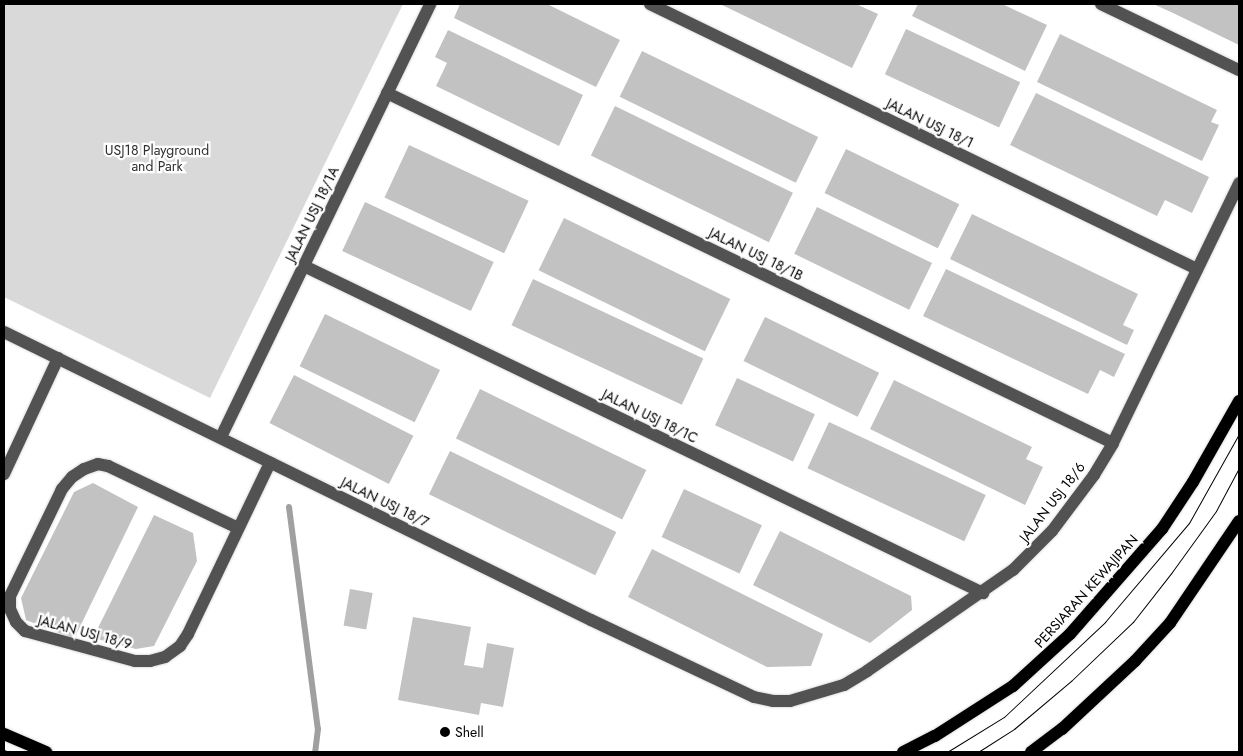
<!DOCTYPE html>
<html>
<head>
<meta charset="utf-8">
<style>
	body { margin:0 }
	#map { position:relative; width:1243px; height:756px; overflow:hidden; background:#fff; font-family:Jost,sans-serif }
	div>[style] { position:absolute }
	.green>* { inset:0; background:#d9d9d9 }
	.stream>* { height:6px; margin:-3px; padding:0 3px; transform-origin:3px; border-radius:3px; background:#a0a0a0 }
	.building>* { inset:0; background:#c2c2c2; transform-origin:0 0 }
	.roads { filter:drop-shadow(0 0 1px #dbdbdb) drop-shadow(0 0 1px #dbdbdb) }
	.minor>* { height:12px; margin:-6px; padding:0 6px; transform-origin:6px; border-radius:6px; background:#525252 }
	.major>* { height:12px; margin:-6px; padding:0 6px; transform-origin:6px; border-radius:6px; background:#000 }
	.tram>* { height:1px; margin:-0.5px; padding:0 0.5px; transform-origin:0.5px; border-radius:0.5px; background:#000 }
	.dots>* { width:14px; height:14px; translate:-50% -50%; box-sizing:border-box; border:2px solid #fff; border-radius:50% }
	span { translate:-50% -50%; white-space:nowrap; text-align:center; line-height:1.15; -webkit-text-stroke:4.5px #fff; paint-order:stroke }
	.street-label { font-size:14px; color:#000 }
	.park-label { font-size:14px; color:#303030 }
	.poi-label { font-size:14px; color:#000 }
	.left { translate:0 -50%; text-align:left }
	.frame { position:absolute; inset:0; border:5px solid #000; pointer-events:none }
</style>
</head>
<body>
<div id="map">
	<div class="green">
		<div style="clip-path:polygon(4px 4px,403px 4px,210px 398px,4px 297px)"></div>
	</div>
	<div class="stream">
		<div style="left:289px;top:507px;width:224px;rotate:82.6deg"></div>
		<div style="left:318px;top:729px;width:23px;rotate:97deg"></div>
	</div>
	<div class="building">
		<div style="clip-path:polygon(460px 4px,547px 4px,620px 40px,596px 87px,454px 18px)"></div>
		<div style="clip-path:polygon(720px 4px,856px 4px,878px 14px,852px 68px)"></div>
		<div style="clip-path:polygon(918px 4px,1002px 4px,1047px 25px,1025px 71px,912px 16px)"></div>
		<div style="clip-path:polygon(1153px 4px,1239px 4px,1239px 45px,1171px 12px)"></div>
		<div style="left:906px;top:29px;width:126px;height:50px;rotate:25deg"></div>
		<div style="clip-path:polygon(448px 30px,583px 95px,559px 146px,436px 86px,447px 63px,435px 57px)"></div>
		<div style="clip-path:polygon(1060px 34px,1217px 110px,1211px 122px,1219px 125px,1202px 161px,1037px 82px)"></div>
		<div style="left:642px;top:51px;width:196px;height:51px;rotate:26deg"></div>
		<div style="clip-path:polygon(1036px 93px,1209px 177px,1192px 213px,1165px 200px,1157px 216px,1010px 145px)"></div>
		<div style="left:615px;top:106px;width:198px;height:55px;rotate:26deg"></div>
		<div style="left:409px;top:145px;width:132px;height:58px;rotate:25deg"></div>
		<div style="left:846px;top:149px;width:126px;height:49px;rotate:26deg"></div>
		<div style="left:365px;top:202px;width:142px;height:54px;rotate:25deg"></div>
		<div style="left:817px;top:207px;width:128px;height:52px;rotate:26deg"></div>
		<div style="clip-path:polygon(972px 214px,1138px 294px,1123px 325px,1134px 330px,1127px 345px,950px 259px)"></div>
		<div style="left:564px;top:218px;width:185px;height:58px;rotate:26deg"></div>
		<div style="clip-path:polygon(946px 269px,1125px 354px,1114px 377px,1100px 370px,1088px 394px,923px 316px)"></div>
		<div style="left:533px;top:279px;width:188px;height:51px;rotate:25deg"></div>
		<div style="left:325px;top:314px;width:128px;height:58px;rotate:26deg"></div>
		<div style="left:765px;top:317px;width:127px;height:49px;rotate:26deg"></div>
		<div style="left:294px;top:375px;width:134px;height:54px;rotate:27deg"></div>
		<div style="left:737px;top:378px;width:86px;height:52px;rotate:25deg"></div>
		<div style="clip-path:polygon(894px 380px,1032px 447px,1026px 459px,1043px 467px,1025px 505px,870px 429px)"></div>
		<div style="left:480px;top:389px;width:185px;height:55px;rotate:26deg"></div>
		<div style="left:829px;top:422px;width:173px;height:51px;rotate:25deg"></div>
		<div style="left:450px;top:451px;width:185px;height:48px;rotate:26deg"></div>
		<div style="clip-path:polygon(93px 483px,138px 507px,74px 639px,26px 620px,21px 598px,74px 492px)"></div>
		<div style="left:684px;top:489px;width:86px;height:53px;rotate:25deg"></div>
		<div style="clip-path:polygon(154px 515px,193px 533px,197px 561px,154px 646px,136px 649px,93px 638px)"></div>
		<div style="clip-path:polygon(780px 531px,911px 596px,912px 610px,870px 643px,753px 585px)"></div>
		<div style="clip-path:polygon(652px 549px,823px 634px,811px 666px,767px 667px,628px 597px)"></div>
		<div style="left:350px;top:589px;width:23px;height:37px;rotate:10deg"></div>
		<div style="clip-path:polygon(413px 617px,471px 627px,464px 665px,483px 668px,487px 643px,514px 648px,503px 707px,481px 703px,479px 715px,398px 700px)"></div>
	</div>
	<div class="roads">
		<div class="minor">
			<div style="left:650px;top:4px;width:608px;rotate:25.85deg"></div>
			<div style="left:1101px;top:4px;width:153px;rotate:25.6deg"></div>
			<div style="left:387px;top:93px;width:806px;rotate:25.74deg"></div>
			<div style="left:304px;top:266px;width:754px;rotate:25.72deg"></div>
			<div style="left:4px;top:332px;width:654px;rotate:26.13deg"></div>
			<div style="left:591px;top:620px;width:180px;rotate:25.3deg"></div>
			<div style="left:754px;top:697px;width:19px;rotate:12deg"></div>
			<div style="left:773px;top:701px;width:17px"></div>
			<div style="left:790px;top:701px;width:56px;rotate:-16.5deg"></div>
			<div style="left:844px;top:685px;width:27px;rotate:-31deg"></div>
			<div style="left:867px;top:671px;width:178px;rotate:-34.7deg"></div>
			<div style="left:1013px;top:570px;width:55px;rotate:-45deg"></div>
			<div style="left:1052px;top:531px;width:70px;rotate:-53.1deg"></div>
			<div style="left:1094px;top:475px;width:37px;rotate:-59deg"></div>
			<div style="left:1113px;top:443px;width:289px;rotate:-64.1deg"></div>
			<div style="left:221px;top:437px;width:481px;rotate:-64.2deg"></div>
			<div style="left:4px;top:474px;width:128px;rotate:-65deg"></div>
			<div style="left:238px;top:528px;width:144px;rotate:-154.5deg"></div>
			<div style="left:108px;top:466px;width:10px;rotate:-169deg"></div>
			<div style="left:98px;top:464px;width:15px;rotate:160deg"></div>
			<div style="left:84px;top:469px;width:14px;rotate:146deg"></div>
			<div style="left:72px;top:477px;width:16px;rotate:130deg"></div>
			<div style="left:62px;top:489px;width:119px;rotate:115.9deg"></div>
			<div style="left:10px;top:596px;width:13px;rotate:90deg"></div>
			<div style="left:10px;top:609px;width:14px;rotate:65deg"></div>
			<div style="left:16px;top:622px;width:13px;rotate:45deg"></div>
			<div style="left:25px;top:631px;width:114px;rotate:15.3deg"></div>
			<div style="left:135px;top:661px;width:15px"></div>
			<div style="left:150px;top:661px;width:16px;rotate:-15deg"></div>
			<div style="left:165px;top:657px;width:19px;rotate:-36deg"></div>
			<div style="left:180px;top:646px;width:14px;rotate:-56deg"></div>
			<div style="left:188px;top:634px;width:190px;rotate:-64.4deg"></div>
		</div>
		<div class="major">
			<div style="left:4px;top:734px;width:46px;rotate:23.2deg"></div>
			<div style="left:903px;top:752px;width:36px;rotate:-27deg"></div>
			<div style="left:935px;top:736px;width:93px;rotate:-32.7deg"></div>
			<div style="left:1013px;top:686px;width:77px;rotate:-42.4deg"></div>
			<div style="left:1070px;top:634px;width:140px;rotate:-48.8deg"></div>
			<div style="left:1162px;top:529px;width:56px;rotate:-56.6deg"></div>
			<div style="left:1193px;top:482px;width:93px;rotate:-60.4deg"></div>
			<div style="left:1031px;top:752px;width:39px;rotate:-37deg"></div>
			<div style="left:1062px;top:729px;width:100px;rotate:-43deg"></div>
			<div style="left:1135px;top:661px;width:52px;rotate:-47.4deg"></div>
			<div style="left:1170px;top:623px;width:123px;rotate:-55.9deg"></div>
		</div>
	</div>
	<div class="tram">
		<div style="left:4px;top:735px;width:49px;rotate:20.3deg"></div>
		<div style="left:4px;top:750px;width:5px;rotate:22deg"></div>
		<div style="left:947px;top:752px;width:67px;rotate:-31.6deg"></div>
		<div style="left:1004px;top:717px;width:139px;rotate:-43.2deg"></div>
		<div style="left:1105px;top:622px;width:130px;rotate:-49.7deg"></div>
		<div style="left:1189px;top:523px;width:102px;rotate:-60.7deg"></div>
		<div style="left:978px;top:752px;width:43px;rotate:-32.6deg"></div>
		<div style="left:1014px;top:729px;width:75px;rotate:-40.1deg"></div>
		<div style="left:1071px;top:681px;width:86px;rotate:-43.6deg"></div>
		<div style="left:1133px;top:622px;width:63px;rotate:-52deg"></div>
		<div style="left:1172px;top:572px;width:75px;rotate:-54.2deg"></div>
		<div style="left:1216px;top:511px;width:49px;rotate:-61.9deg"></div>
	</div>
	<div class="dots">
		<div style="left:445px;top:732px;background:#000"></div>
	</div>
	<div class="street-label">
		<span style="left:930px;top:123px;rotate:26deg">JALAN USJ 18/1</span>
		<span style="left:312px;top:214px;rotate:-64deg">JALAN USJ 18/1A</span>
		<span style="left:756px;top:254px;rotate:26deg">JALAN USJ 18/1B</span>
		<span style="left:650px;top:416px;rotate:26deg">JALAN USJ 18/1C</span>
		<span style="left:385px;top:502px;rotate:26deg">JALAN USJ 18/7</span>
		<span style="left:1052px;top:502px;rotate:-52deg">JALAN USJ 18/6</span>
		<span style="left:1086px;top:591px;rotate:-48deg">PERSIARAN KEWAJIPAN</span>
		<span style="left:85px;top:632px;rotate:15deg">JALAN USJ 18/9</span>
	</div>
	<div class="park-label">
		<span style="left:157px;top:158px">USJ18 Playground<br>and Park</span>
	</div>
	<div class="poi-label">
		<span class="left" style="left:455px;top:732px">Shell</span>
	</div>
	<div class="frame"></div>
</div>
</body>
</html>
